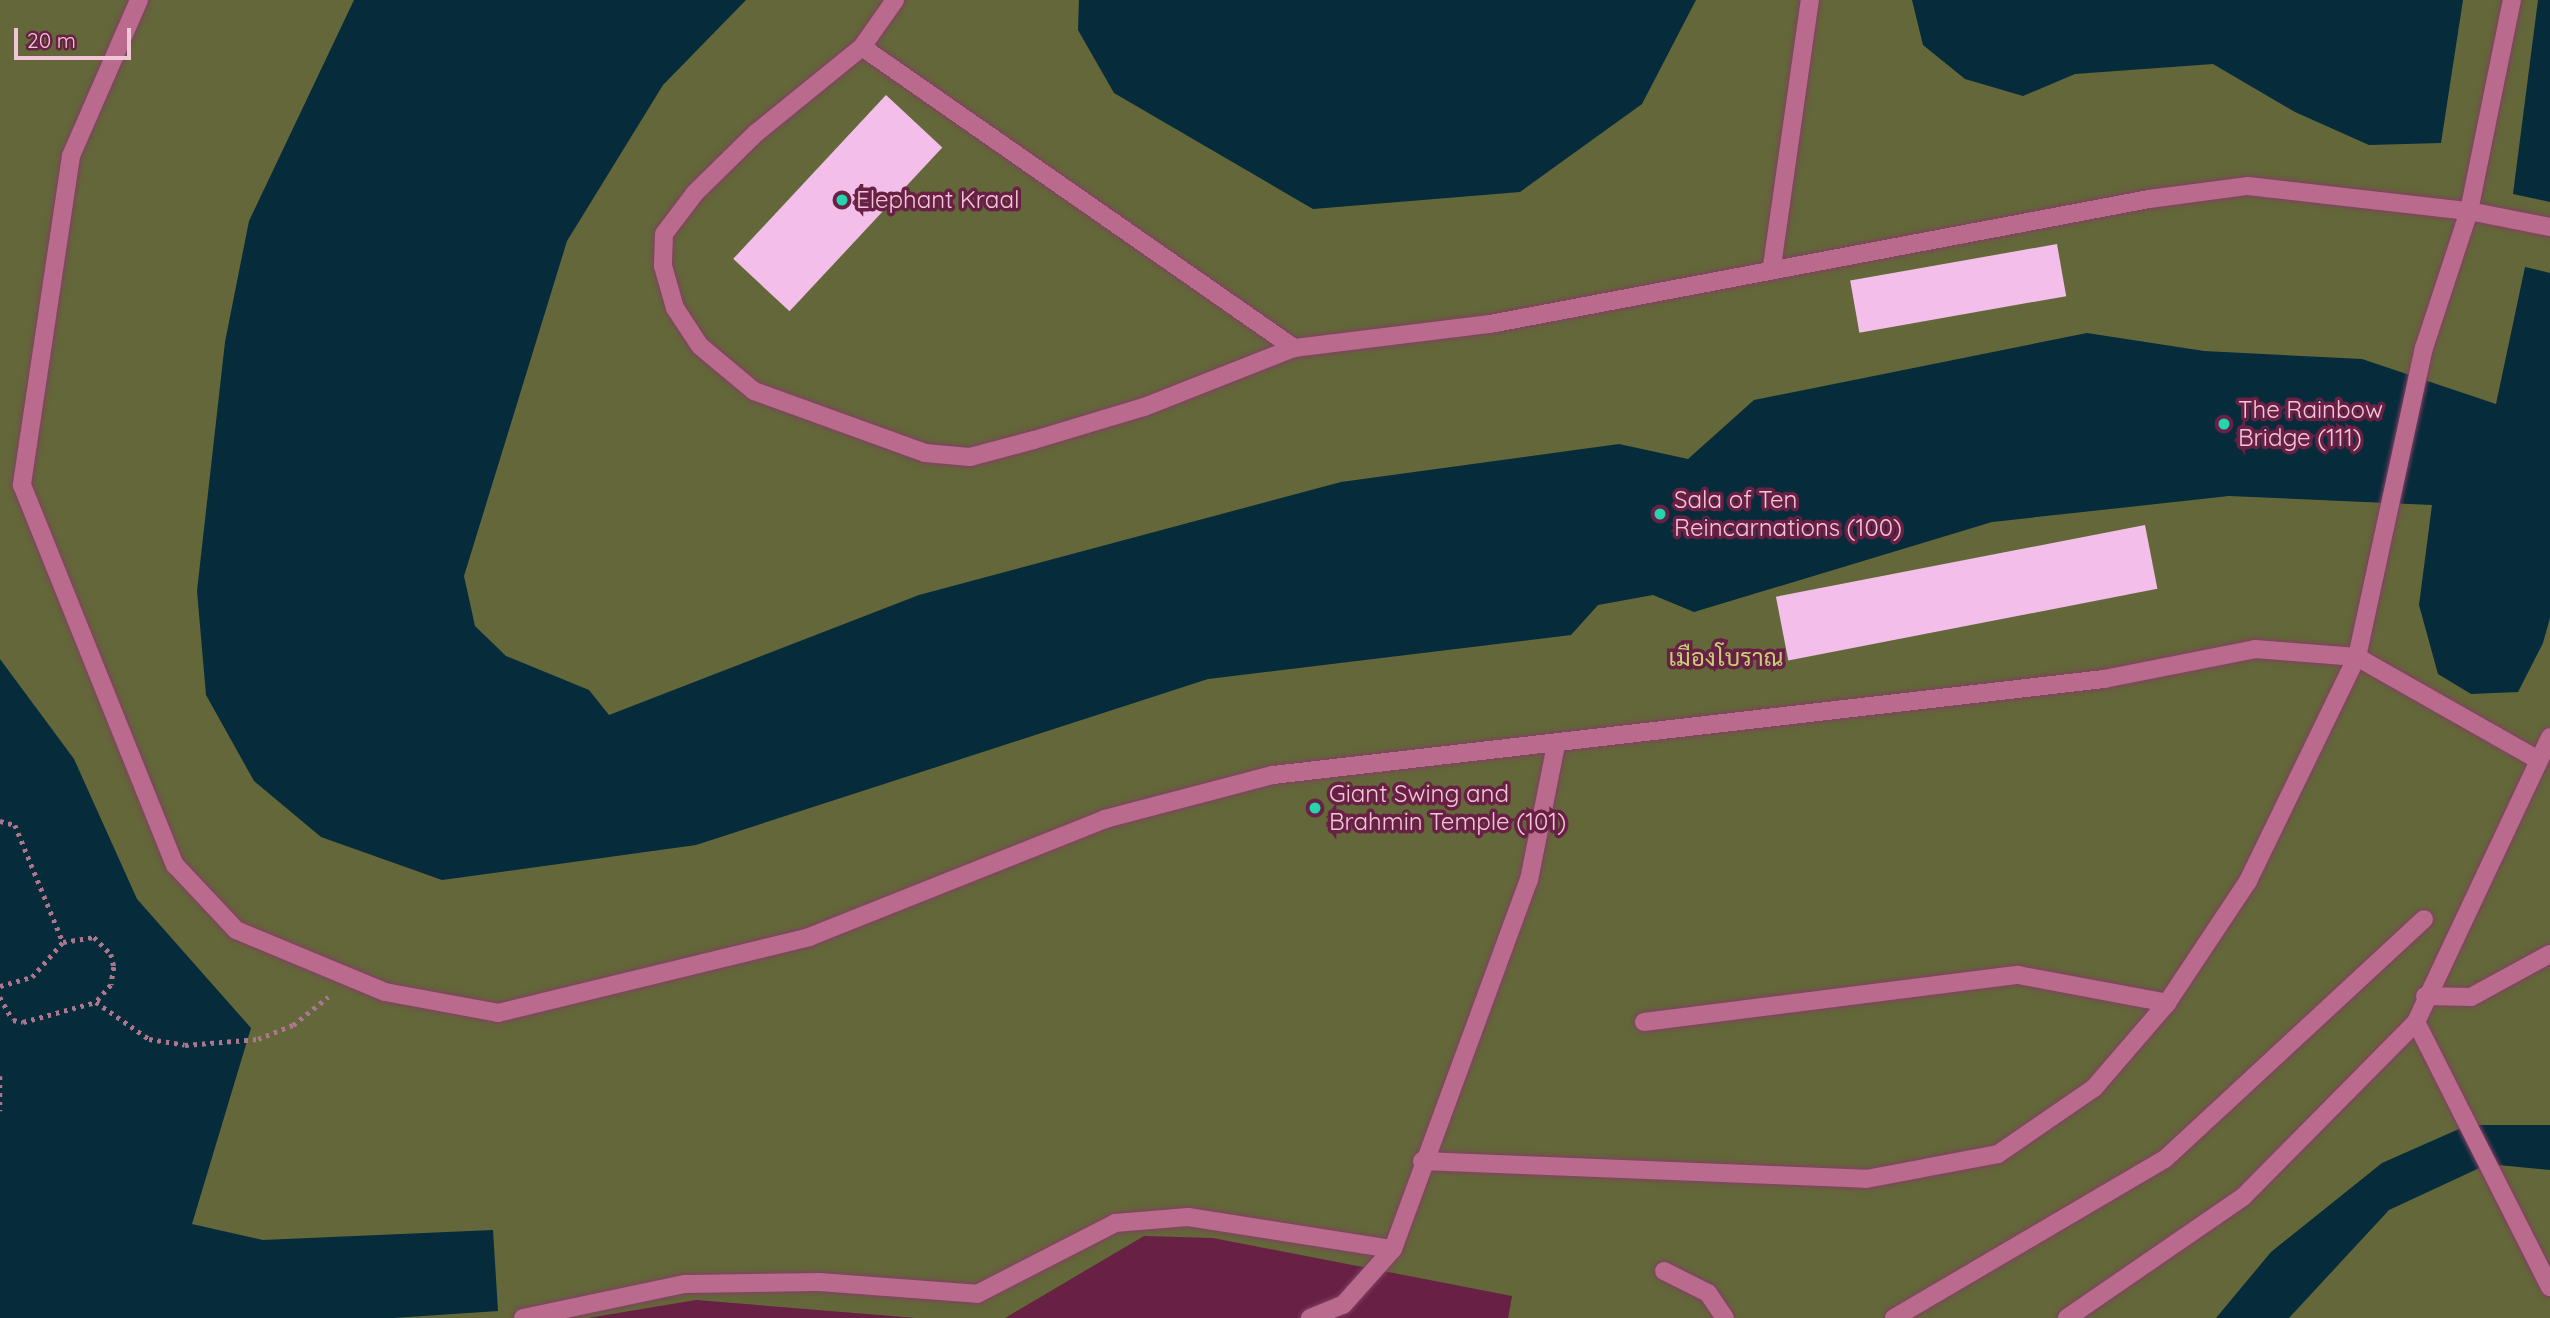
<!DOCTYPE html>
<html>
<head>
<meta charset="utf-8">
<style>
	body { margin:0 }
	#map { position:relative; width:2550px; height:1318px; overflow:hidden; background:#682044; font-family:Quicksand,Sarabun,sans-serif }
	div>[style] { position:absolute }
	.green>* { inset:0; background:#636739 }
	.water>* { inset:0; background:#062b3b }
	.building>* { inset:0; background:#f3bee9; transform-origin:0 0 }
	.path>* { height:4.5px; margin-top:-2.25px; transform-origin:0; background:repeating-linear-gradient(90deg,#ae758f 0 3.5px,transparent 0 8.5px) }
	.roads { filter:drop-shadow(0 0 2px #804062) drop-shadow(0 0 2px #804062) }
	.minor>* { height:18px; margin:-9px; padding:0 9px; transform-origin:9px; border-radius:9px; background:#ba6a8d }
	.dots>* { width:19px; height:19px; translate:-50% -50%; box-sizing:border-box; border:4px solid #682044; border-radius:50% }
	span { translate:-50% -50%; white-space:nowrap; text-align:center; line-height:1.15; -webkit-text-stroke:7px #682044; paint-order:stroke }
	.poi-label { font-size:24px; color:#f2c6d8 }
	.left { translate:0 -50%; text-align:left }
	.park-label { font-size:24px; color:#c7cf75 }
	.scale { position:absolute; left:14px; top:28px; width:117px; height:32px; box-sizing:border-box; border:4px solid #f2c6d8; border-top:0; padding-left:9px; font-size:21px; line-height:24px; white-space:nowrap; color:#f2c6d8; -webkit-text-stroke:5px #682044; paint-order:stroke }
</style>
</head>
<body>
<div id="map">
	<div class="green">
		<div style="clip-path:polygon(0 0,2550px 0,2550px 1318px,1508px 1318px,1512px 1296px,1213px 1238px,1144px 1236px,1005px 1318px,916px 1318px,696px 1300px,588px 1318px,0 1318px)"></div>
	</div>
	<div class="water">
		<div style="clip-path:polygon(354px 0,746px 0,663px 85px,567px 241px,464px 576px,475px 626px,506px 656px,589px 690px,609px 715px,919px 595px,1341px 482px,1619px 444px,1688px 459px,1754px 400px,2087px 333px,2204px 351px,2362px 359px,2496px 404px,2525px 267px,2550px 273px,2550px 618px,2543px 643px,2518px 692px,2471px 694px,2438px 674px,2419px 605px,2432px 505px,2229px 496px,1992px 522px,1694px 612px,1653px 595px,1598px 605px,1571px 635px,1208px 679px,696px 845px,442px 880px,321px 837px,254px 781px,206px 695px,197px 591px,225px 342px,249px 221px)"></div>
		<div style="clip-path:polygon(1079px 0,1696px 0,1642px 104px,1520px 192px,1313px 209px,1114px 93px,1078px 30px)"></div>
		<div style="clip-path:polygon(1912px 0,2463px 0,2441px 143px,2369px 145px,2295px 112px,2213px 64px,2075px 74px,2023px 96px,1965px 79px,1923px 45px)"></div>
		<div style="clip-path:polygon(2538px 0,2550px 0,2550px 202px,2513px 194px)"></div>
		<div style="clip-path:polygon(0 659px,74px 759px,137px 899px,251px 1028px,192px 1224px,263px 1240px,493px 1230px,498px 1311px,393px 1318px,0 1318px)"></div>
		<div style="clip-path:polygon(2468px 1125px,2550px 1125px,2550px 1170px,2488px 1164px,2389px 1210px,2289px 1318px,2216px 1318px,2271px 1252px,2382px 1163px)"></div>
	</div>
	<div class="building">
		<div style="left:886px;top:95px;width:77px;height:224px;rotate:43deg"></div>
		<div style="left:2057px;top:244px;width:53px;height:210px;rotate:80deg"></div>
		<div style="left:2145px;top:525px;width:65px;height:376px;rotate:79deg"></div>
	</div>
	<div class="path">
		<div style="left:0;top:821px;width:16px;rotate:15deg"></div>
		<div style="left:15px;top:825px;width:126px;rotate:67.7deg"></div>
		<div style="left:0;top:986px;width:33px;rotate:-16deg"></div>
		<div style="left:32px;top:977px;width:47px;rotate:-48.5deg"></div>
		<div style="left:63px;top:942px;width:31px;rotate:-9deg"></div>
		<div style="left:94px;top:937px;width:24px;rotate:45deg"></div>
		<div style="left:111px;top:954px;width:13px;rotate:77deg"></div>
		<div style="left:114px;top:967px;width:18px;rotate:99deg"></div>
		<div style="left:111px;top:985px;width:23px;rotate:131deg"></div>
		<div style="left:0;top:997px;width:26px;rotate:61deg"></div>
		<div style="left:13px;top:1020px;width:10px;rotate:11deg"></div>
		<div style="left:23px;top:1022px;width:76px;rotate:-15.3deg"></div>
		<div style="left:96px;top:1002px;width:65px;rotate:34.9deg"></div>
		<div style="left:149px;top:1039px;width:36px;rotate:9deg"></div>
		<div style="left:185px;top:1045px;width:73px;rotate:-4.7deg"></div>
		<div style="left:258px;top:1039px;width:38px;rotate:-22deg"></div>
		<div style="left:293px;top:1025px;width:45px;rotate:-38.7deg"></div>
		<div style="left:0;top:1076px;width:35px;rotate:90deg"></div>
	</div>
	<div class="roads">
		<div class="minor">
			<div style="left:139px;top:0;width:170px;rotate:113.6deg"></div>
			<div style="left:71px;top:156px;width:333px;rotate:98.5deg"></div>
			<div style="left:22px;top:485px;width:410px;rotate:68.1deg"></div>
			<div style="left:175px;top:865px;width:89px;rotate:46.8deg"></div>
			<div style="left:236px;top:930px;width:161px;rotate:22.6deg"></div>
			<div style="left:385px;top:992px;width:115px;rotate:10.5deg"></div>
			<div style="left:498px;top:1013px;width:320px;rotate:-13.7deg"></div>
			<div style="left:809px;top:937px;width:319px;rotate:-21.7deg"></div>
			<div style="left:1105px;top:819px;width:174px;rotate:-14.7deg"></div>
			<div style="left:1273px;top:775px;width:837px;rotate:-6.59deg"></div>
			<div style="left:2104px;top:679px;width:154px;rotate:-11.2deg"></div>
			<div style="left:2255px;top:649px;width:102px;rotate:4.5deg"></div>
			<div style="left:2357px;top:657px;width:208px;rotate:29.6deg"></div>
			<div style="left:895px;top:0;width:57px;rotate:125.1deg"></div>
			<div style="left:862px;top:47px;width:136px;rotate:140.9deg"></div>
			<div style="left:756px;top:133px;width:86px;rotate:135.5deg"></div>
			<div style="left:695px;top:193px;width:51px;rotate:127.1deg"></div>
			<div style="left:664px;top:234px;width:32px;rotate:92deg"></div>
			<div style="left:663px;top:266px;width:44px;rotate:74.1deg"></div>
			<div style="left:675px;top:308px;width:45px;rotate:56.7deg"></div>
			<div style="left:700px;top:346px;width:70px;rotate:39.8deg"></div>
			<div style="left:754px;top:391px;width:182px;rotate:19.9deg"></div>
			<div style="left:925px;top:453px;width:45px;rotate:5.1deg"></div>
			<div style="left:970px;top:457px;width:66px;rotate:-14.9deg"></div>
			<div style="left:1034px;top:440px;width:115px;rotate:-16.7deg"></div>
			<div style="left:1144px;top:407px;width:161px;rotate:-21.5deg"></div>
			<div style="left:1294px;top:348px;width:197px;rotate:-7deg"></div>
			<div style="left:1490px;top:324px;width:671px;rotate:-10.74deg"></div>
			<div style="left:2149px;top:199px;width:100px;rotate:-7.5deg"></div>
			<div style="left:2248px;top:186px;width:222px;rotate:6.5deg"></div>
			<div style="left:2469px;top:211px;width:83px;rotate:11.2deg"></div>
			<div style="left:862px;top:47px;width:527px;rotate:34.87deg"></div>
			<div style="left:1772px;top:266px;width:269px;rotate:-81.9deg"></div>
			<div style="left:2425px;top:996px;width:46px;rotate:1.2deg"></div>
			<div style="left:2471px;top:997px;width:90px;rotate:-28.6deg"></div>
			<div style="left:1644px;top:1022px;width:377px;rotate:-7.2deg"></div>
			<div style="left:2018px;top:975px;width:152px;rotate:10.6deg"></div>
			<div style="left:2416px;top:1022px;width:297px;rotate:63.2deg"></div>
			<div style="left:1422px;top:1161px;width:444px;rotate:2.3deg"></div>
			<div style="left:1866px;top:1179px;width:134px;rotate:-10.7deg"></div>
			<div style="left:1998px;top:1154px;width:116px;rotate:-34.5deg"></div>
			<div style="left:2094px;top:1088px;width:112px;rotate:-49.3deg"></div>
			<div style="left:2167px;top:1003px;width:146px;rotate:-56.4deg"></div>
			<div style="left:2248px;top:881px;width:249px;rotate:-64.1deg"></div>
			<div style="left:2357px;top:657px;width:316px;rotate:-77.8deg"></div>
			<div style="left:2424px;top:348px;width:144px;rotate:-71.8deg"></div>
			<div style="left:2469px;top:211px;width:215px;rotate:-78.5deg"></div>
			<div style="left:1664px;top:1271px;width:49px;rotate:26.6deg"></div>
			<div style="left:1708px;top:1293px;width:30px;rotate:56deg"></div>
			<div style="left:523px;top:1318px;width:166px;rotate:-11.9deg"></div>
			<div style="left:685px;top:1284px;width:134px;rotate:-0.9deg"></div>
			<div style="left:819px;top:1282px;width:158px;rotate:4.3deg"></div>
			<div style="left:977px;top:1294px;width:155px;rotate:-27.2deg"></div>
			<div style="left:1115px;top:1223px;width:73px;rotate:-4.7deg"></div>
			<div style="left:1188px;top:1217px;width:207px;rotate:8.9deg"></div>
			<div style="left:1310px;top:1318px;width:35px;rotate:-22deg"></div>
			<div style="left:1343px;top:1305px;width:75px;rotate:-48.2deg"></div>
			<div style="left:1393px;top:1249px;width:393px;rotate:-69.8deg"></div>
			<div style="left:1529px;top:880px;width:138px;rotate:-78.7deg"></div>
			<div style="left:1894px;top:1318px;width:314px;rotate:-30.4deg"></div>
			<div style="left:2165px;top:1159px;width:353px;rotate:-42.8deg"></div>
			<div style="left:2067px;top:1318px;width:214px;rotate:-34.5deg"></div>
			<div style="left:2243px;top:1197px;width:246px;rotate:-45.3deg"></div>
			<div style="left:2416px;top:1022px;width:315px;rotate:-64.8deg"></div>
		</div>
	</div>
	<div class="dots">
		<div style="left:842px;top:200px;background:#24d5ae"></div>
		<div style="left:2224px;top:424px;background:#24d5ae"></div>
		<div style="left:1660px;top:514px;background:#24d5ae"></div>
		<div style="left:1315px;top:808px;background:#24d5ae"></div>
	</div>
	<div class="poi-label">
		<span class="left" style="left:856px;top:200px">Elephant Kraal</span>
		<span class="left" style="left:2238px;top:424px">The Rainbow<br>Bridge (111)</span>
		<span class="left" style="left:1674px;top:514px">Sala of Ten<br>Reincarnations (100)</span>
		<span class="left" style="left:1329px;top:808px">Giant Swing and<br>Brahmin Temple (101)</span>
	</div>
	<div class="park-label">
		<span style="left:1726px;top:658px">เมืองโบราณ</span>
	</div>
	<div class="scale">20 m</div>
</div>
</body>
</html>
